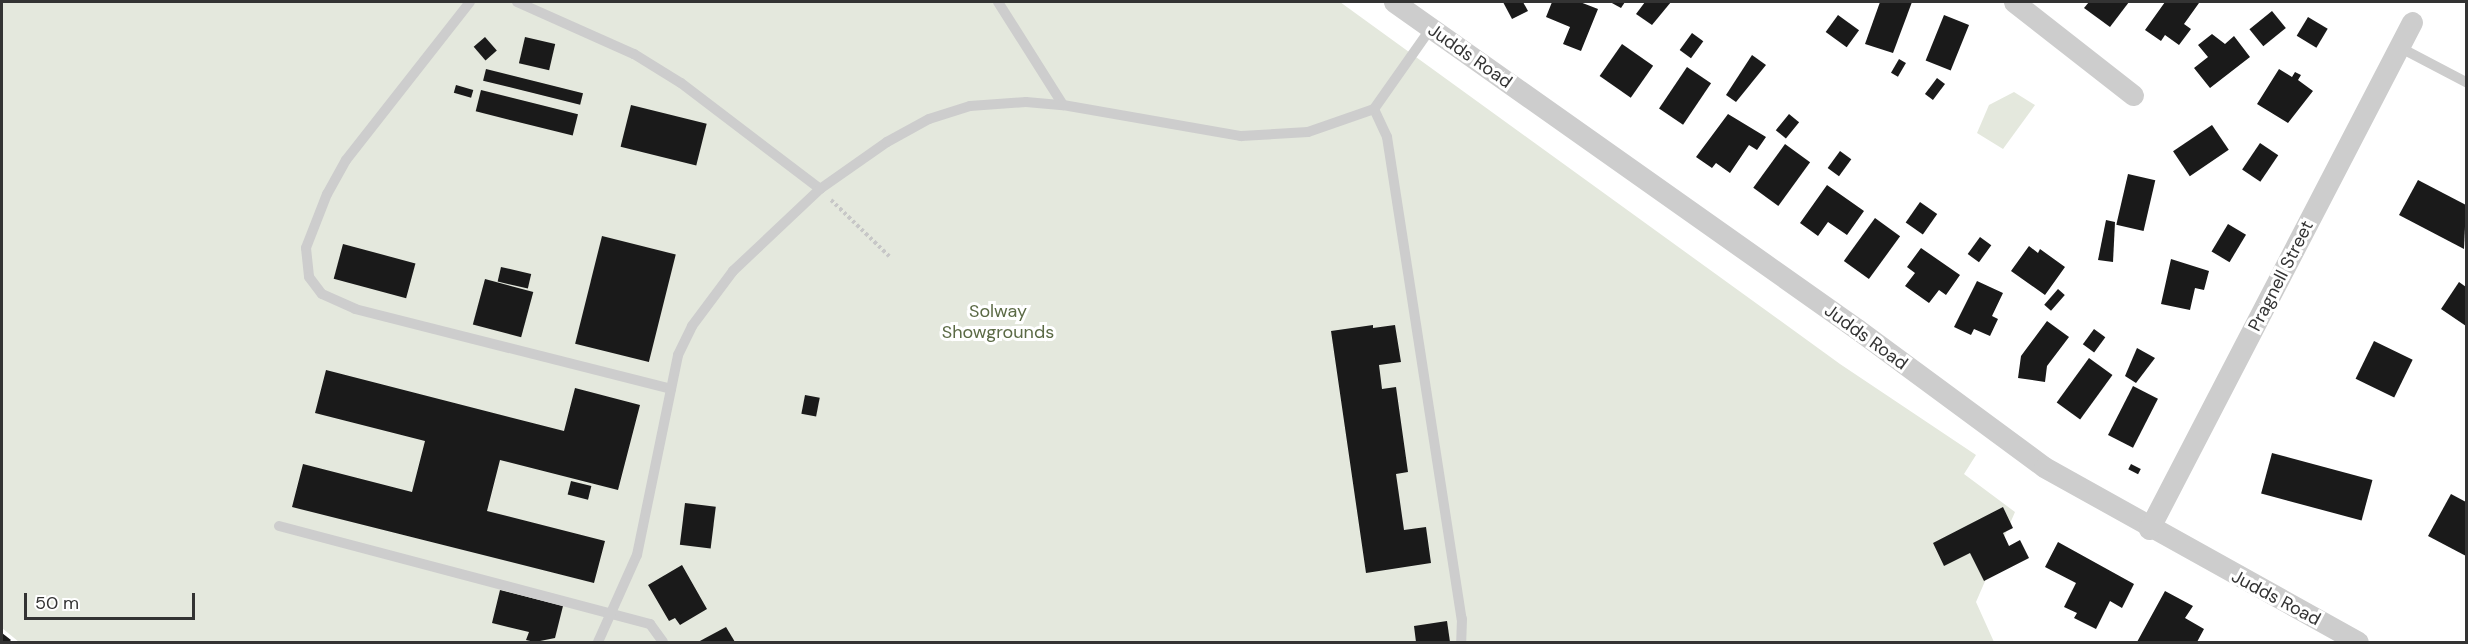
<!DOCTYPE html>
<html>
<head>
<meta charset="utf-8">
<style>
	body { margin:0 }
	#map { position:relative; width:2468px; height:644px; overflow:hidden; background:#fff; font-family:"DM Sans",sans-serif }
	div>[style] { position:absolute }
	.green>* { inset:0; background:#e4e8dd }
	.building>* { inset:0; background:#1a1a1a; transform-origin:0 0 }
	.path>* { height:4px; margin-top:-2px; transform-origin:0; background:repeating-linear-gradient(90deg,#c7c7c7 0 3px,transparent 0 6px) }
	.service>* { height:10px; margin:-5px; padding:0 5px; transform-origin:5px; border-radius:5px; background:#cdcdcd }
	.minor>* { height:21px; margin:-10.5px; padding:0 10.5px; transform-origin:10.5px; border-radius:10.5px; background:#cdcdcd }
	span { translate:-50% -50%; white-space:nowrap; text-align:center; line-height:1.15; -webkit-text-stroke:6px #fff; paint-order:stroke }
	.street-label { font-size:18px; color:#333 }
	.park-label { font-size:18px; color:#5b6a45 }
	.frame { position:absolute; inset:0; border:3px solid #333; pointer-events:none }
	.scale { position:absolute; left:24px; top:593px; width:171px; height:27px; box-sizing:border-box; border:3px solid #333; border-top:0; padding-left:8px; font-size:18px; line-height:21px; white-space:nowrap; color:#333; -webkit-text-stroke:4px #fff; paint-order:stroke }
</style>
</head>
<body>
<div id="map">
	<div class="green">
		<div style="clip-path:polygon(2px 2px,1340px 2px,1840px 364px,1976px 455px,1964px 474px,2015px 512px,1976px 602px,1994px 642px,19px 642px,2px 628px)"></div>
		<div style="clip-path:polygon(2014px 92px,2035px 105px,2003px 149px,1977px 133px,1989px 105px)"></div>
	</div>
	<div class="building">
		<div style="clip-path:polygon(1503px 2px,1523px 2px,1528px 11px,1512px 19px)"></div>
		<div style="clip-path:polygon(1552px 2px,1580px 2px,1598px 9px,1581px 51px,1563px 44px,1570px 27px,1546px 17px)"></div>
		<div style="clip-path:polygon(1610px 2px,1625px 2px,1621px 8px)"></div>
		<div style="clip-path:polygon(1645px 2px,1671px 2px,1652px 25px,1636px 14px)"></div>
		<div style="clip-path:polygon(1880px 2px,1912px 2px,1893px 53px,1865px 44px)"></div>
		<div style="clip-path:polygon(2089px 2px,2129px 2px,2110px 27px,2084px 8px)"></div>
		<div style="clip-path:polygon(2165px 2px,2199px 3px,2184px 24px,2191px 29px,2179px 45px,2165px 35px,2161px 41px,2145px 30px)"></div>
		<div style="left:2272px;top:11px;width:22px;height:29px;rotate:51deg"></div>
		<div style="left:1838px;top:15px;width:26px;height:21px;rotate:36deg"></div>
		<div style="left:1944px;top:15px;width:27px;height:49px;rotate:22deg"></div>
		<div style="left:2308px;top:17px;width:23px;height:22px;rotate:31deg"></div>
		<div style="left:1692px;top:33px;width:14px;height:21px;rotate:36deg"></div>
		<div style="clip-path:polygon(2212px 34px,2225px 44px,2234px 36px,2250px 57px,2210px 88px,2194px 68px,2208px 57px,2198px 45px)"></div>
		<div style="left:485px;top:37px;width:18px;height:15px;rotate:49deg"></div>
		<div style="left:525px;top:37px;width:31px;height:27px;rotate:13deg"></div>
		<div style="left:1622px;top:44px;width:38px;height:39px;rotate:35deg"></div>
		<div style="clip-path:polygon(1752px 55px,1766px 65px,1736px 102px,1726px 95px)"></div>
		<div style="left:1899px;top:59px;width:8px;height:16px;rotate:30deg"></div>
		<div style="left:1687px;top:67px;width:29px;height:50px;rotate:34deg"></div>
		<div style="left:486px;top:69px;width:100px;height:12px;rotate:14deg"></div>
		<div style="clip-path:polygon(2279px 69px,2292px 77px,2295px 72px,2301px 75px,2298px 80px,2313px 91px,2288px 123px,2257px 104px)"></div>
		<div style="left:1937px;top:78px;width:10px;height:20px;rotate:37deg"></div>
		<div style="left:456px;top:85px;width:18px;height:8px;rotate:16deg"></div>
		<div style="left:481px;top:90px;width:100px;height:22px;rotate:14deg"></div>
		<div style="left:631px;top:105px;width:78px;height:43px;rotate:14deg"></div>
		<div style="clip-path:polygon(1728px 114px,1766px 137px,1757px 150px,1749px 145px,1730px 173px,1716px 163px,1712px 168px,1696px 157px)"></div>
		<div style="left:1789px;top:114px;width:13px;height:21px;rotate:39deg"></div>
		<div style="left:2212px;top:125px;width:30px;height:47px;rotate:56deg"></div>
		<div style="left:2260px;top:143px;width:22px;height:32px;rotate:34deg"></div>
		<div style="left:1785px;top:144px;width:31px;height:54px;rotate:36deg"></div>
		<div style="left:1840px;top:151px;width:14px;height:21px;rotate:36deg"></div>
		<div style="left:2128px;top:174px;width:28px;height:52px;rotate:13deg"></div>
		<div style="clip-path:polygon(2418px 180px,2466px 205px,2464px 249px,2399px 215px)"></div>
		<div style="clip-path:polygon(1827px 185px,1864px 211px,1847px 235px,1828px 222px,1818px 236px,1800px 223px)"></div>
		<div style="left:1920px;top:202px;width:21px;height:25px;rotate:35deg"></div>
		<div style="left:1875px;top:218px;width:31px;height:53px;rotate:36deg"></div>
		<div style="clip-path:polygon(2106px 220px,2115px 222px,2113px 262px,2098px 260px)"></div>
		<div style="left:2228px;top:224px;width:21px;height:32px;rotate:31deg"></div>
		<div style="left:602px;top:236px;width:76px;height:111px;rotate:14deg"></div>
		<div style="left:1980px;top:237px;width:14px;height:21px;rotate:36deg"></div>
		<div style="left:343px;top:244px;width:75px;height:36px;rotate:15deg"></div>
		<div style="clip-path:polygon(2029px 246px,2038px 253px,2040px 249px,2065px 267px,2045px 295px,2011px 271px)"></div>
		<div style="clip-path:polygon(1921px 248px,1960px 275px,1946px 295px,1939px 290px,1929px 303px,1905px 286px,1915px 273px,1907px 267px)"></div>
		<div style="clip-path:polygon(2171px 259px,2209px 271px,2204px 290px,2195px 288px,2190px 310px,2161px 304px)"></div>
		<div style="left:501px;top:267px;width:31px;height:15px;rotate:13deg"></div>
		<div style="left:485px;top:279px;width:50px;height:47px;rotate:15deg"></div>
		<div style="clip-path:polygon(1977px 281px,2003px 293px,1992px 316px,1998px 319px,1990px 336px,1974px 329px,1971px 335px,1954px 327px)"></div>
		<div style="clip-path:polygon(2459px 282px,2466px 287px,2466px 326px,2441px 309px)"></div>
		<div style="left:2058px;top:289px;width:9px;height:21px;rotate:41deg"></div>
		<div style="clip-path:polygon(2047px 321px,2069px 337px,2047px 366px,2045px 382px,2018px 378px,2021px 356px)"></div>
		<div style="clip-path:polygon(1373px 325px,1373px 328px,1395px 325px,1401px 362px,1379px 365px,1382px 389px,1396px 387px,1408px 472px,1396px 474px,1404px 530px,1426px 527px,1431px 563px,1366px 573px,1331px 331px)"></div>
		<div style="left:2094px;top:329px;width:14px;height:19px;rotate:36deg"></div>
		<div style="left:2374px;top:341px;width:43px;height:42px;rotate:26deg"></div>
		<div style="clip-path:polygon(2137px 348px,2155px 358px,2136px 383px,2125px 376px)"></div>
		<div style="left:2089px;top:358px;width:29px;height:55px;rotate:36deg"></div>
		<div style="clip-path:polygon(326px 370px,564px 431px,575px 388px,640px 405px,618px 490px,500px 460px,487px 511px,605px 541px,594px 583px,292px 507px,303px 464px,412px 492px,425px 441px,315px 413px)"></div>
		<div style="left:2133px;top:386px;width:28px;height:55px;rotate:27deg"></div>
		<div style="left:805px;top:395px;width:15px;height:19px;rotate:11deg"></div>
		<div style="left:2272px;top:453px;width:104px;height:42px;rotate:15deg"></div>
		<div style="left:2131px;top:464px;width:11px;height:6px;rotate:27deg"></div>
		<div style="left:571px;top:481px;width:21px;height:14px;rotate:14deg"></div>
		<div style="clip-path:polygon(2451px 494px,2466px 502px,2466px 556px,2428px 536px)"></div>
		<div style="left:685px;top:503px;width:31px;height:42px;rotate:7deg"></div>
		<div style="clip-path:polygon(2003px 507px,2013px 528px,2003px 533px,2009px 546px,2020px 540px,2029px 558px,1984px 581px,1970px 553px,1944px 566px,1933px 543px)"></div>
		<div style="clip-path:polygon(2058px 542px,2134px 584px,2122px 608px,2110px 601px,2096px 629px,2074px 618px,2077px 613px,2064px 607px,2076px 583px,2045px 567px)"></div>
		<div style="clip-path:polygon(682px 565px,707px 609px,680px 625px,675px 618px,669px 621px,648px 585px)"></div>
		<div style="clip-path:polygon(500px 590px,563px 606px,555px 638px,535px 642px,526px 640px,529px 632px,492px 623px)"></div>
		<div style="clip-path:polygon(2165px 591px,2193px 606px,2185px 618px,2204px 629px,2197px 642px,2137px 642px)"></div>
		<div style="clip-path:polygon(1447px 621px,1450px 642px,1416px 642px,1414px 626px)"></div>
		<div style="clip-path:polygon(726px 627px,735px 642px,698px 642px)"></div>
		<div style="clip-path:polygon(2px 633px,11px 640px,9px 642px,2px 642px)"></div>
	</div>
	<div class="path">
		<div style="left:831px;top:200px;width:81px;rotate:44deg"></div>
	</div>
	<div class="service">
		<div style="left:470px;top:2px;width:201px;rotate:128.1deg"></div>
		<div style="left:346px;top:160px;width:39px;rotate:119deg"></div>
		<div style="left:327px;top:194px;width:58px;rotate:111.3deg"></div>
		<div style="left:306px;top:248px;width:29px;rotate:84deg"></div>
		<div style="left:309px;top:277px;width:21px;rotate:53deg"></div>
		<div style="left:322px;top:294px;width:36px;rotate:24deg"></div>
		<div style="left:355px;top:309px;width:326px;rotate:14.2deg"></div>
		<div style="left:517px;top:2px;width:128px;rotate:24deg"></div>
		<div style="left:634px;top:54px;width:55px;rotate:31.7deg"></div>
		<div style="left:681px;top:83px;width:175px;rotate:37.3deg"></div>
		<div style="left:998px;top:2px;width:122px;rotate:57.7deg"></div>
		<div style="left:2399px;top:47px;width:76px;rotate:27.6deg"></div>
		<div style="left:1374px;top:109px;width:31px;rotate:65deg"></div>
		<div style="left:1387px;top:137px;width:488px;rotate:81.2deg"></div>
		<div style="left:1462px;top:619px;width:23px;rotate:92deg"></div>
		<div style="left:279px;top:526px;width:384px;rotate:14.8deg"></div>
		<div style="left:650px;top:624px;width:22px;rotate:54deg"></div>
		<div style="left:598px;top:642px;width:95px;rotate:-65.9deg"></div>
		<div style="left:637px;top:555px;width:204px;rotate:-78.4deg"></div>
		<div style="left:678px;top:355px;width:32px;rotate:-64deg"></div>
		<div style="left:692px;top:326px;width:69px;rotate:-53.3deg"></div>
		<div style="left:733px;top:271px;width:120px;rotate:-43.3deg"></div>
		<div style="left:820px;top:189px;width:82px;rotate:-35deg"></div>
		<div style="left:887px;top:142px;width:48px;rotate:-28.7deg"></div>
		<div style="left:929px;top:119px;width:43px;rotate:-17.6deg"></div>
		<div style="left:970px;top:106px;width:56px;rotate:-4.1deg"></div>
		<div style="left:1026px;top:102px;width:37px;rotate:5deg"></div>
		<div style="left:1063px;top:105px;width:181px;rotate:9.9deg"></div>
		<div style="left:1241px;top:136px;width:67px;rotate:-3.4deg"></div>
		<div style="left:1308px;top:132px;width:70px;rotate:-19.2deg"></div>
		<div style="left:1374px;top:109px;width:99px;rotate:-54.9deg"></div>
	</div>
	<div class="minor">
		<div style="left:1394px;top:2px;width:567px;rotate:35.23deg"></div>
		<div style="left:1857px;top:329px;width:232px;rotate:36.4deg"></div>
		<div style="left:2044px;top:467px;width:359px;rotate:29.1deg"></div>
		<div style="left:2014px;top:2px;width:151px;rotate:38deg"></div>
		<div style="left:2149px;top:529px;width:571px;rotate:-62.58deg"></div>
	</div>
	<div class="street-label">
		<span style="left:1470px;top:56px;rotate:35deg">Judds Road</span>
		<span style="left:2281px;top:276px;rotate:-63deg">Pragnell Street</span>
		<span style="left:1866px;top:337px;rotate:36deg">Judds Road</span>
		<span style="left:2276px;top:598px;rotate:28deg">Judds Road</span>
	</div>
	<div class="park-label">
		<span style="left:998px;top:322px">Solway<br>Showgrounds</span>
	</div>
	<div class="frame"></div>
	<div class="scale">50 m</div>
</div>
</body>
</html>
